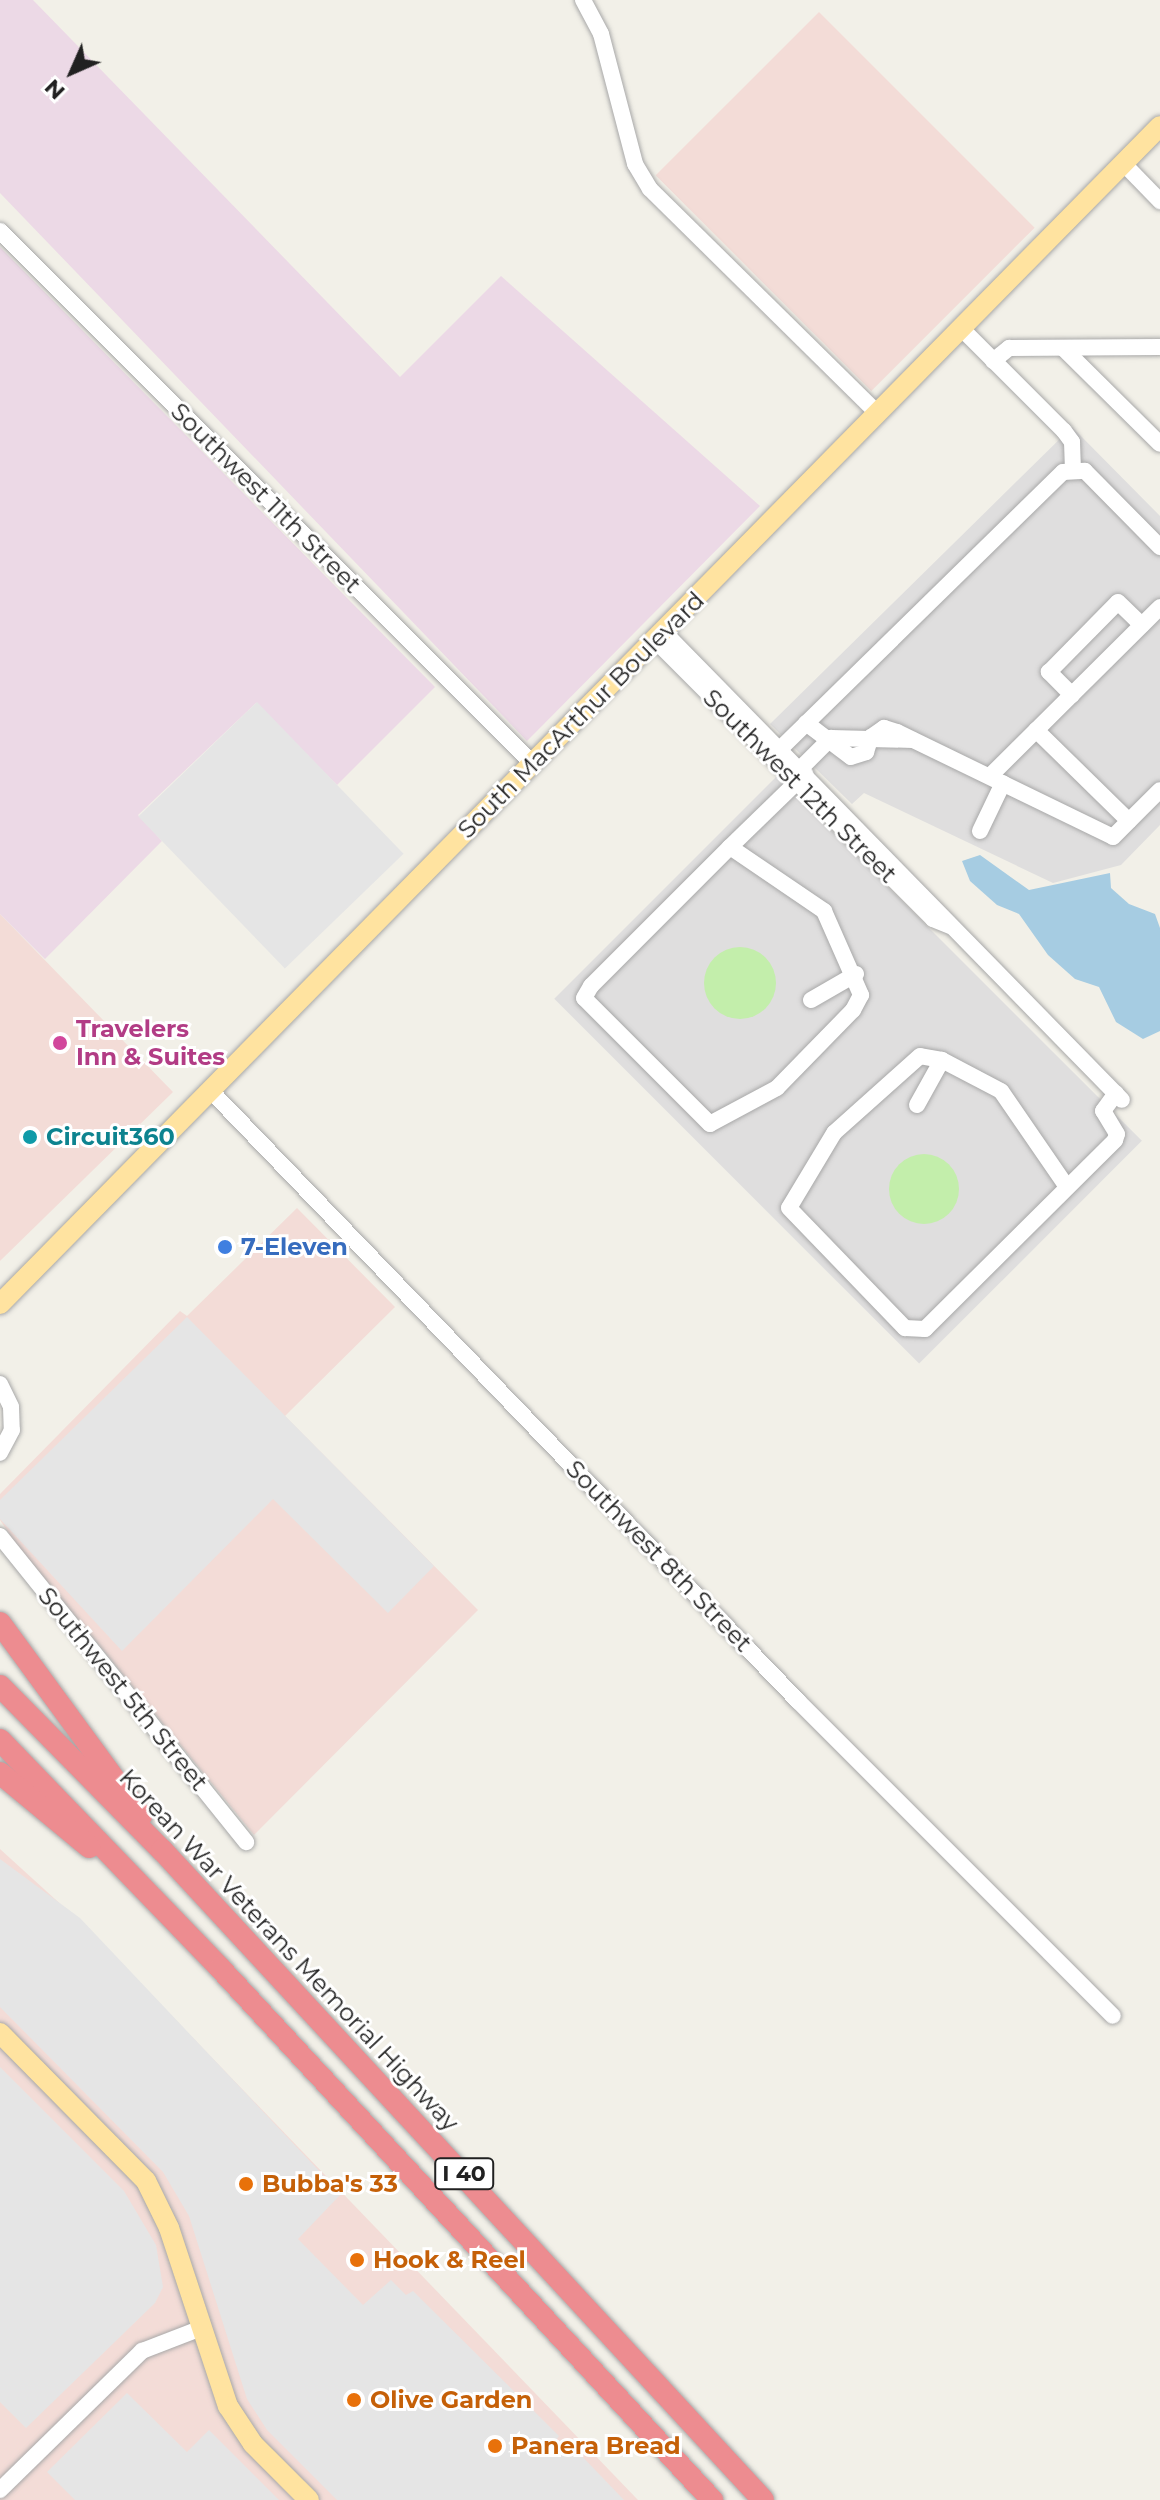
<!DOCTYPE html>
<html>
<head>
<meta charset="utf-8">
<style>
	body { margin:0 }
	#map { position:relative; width:1160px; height:2500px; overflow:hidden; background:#f2f0e8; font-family:Montserrat,sans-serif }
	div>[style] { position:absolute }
	.residential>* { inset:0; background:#dfdede; transform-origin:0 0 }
	.commercial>* { inset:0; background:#f3dcd7; transform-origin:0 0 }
	.industrial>* { inset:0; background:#ecd9e6 }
	.grass>* { inset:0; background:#c3eeab }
	.round { border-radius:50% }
	.parking>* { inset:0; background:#e5e5e5; transform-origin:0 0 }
	.water>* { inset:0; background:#a6cce2 }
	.roads { filter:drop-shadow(0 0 2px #a8a8a8) drop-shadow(0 0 2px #a8a8a8) }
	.minor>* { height:16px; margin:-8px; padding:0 8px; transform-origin:8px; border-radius:8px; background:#fff }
	.major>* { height:20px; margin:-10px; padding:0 10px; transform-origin:10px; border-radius:10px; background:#ffe3a0 }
	.highway>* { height:22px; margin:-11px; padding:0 11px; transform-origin:11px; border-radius:11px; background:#ed8c90 }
	.dots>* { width:22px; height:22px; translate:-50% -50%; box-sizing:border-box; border:4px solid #fff; border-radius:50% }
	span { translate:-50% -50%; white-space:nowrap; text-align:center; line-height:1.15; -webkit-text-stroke:6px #fff; paint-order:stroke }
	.shield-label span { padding:2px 6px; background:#fff; border:2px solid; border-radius:6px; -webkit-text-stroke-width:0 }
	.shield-label { font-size:22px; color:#212121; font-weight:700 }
	.street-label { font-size:24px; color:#212121 }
	.hotel-label { font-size:24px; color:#b23c85; font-weight:700 }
	.left { translate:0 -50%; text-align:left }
	.culture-label { font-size:24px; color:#0d838f; font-weight:700 }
	.shop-label { font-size:24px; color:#366cbe; font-weight:700 }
	.food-label { font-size:24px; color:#c56008; font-weight:700 }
	.north { position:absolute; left:32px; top:32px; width:80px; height:80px; -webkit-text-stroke:6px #fff; paint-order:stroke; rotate:225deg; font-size:22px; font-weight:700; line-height:32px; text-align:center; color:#212121 }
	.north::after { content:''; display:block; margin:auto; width:28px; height:36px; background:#212121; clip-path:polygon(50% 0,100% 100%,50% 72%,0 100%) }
</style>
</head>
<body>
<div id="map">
	<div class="residential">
		<div style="clip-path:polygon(1072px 427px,1160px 516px,1160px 825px,1121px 865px,1053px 883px,864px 793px,852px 804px,770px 724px)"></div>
		<div style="left:777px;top:776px;width:516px;height:315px;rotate:45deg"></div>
	</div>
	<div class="commercial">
		<div style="left:819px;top:12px;width:305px;height:231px;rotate:45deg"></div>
		<div style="clip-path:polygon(0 914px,173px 1092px,0 1261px)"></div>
		<div style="clip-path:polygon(297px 1208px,395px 1307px,285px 1416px,478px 1610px,254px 1835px,14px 1541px,0 1520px,0 1494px,180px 1311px,187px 1316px)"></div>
		<div style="clip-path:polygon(0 1849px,89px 1930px,638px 2500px,0 2500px)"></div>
	</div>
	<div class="industrial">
		<div style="clip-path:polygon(0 0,33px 0,400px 377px,501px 276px,760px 506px,527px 741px,0 193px)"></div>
		<div style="clip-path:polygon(0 247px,435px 687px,337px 785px,256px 703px,138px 815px,162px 841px,45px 959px,0 914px)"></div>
	</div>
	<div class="grass">
		<div class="round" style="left:704px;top:947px;width:72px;height:72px"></div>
		<div class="round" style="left:889px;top:1154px;width:70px;height:70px"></div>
	</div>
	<div class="parking">
		<div style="left:257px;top:702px;width:211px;height:165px;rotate:46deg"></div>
		<div style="clip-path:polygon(187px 1317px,434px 1566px,388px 1613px,273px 1499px,122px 1651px,0 1519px,0 1500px)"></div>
		<div style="clip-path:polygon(0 1859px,80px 1918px,341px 2194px,298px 2239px,363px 2305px,391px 2280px,406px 2295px,413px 2291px,559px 2436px,554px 2443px,567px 2454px,574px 2448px,624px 2500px,337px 2500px,267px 2430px,247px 2399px,189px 2216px,163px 2172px,0 2007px)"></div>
		<div style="clip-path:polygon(0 2067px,124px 2191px,156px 2245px,163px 2287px,155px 2303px,26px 2428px,0 2402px)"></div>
		<div style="clip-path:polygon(127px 2393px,187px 2452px,209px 2430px,279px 2500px,75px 2500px,47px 2472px)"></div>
	</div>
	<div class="water">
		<div style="clip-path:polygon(980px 855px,1029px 890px,1110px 873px,1111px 888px,1129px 904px,1155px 914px,1160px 928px,1160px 1031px,1143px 1039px,1116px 1022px,1099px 987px,1075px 979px,1048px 955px,1019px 914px,997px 905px,970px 881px,962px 861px)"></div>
	</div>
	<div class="roads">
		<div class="minor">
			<div style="left:583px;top:0;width:38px;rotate:62deg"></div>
			<div style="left:601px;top:34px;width:134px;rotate:75.3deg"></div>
			<div style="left:635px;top:164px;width:29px;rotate:59deg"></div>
			<div style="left:650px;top:189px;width:320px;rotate:44.6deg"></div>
			<div style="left:1124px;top:164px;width:52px;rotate:45.8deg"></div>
			<div style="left:0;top:231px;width:754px;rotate:45deg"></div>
			<div style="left:962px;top:329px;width:144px;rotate:45deg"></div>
			<div style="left:1064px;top:431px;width:14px;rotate:54deg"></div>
			<div style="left:1072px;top:442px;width:27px;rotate:88deg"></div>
			<div style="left:1063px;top:348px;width:136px;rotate:44.7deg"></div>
			<div style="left:993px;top:361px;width:21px;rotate:-39deg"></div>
			<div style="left:1009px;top:348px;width:151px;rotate:-0.4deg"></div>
			<div style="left:663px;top:631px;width:656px;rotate:45.62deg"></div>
			<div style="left:655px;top:640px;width:394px;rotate:45.1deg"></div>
			<div style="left:933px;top:919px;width:18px;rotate:22deg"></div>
			<div style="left:1072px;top:695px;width:33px;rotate:-135deg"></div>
			<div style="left:1049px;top:672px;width:98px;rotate:-45.4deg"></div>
			<div style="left:1118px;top:602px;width:33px;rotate:44deg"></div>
			<div style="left:806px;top:723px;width:56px;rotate:37.1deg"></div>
			<div style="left:851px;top:757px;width:16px;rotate:-18deg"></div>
			<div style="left:866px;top:752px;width:16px;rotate:-72deg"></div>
			<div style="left:871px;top:737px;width:16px;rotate:-35deg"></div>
			<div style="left:884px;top:728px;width:14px;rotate:17deg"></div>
			<div style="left:897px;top:732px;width:240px;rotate:25.9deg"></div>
			<div style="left:1113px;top:837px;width:66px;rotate:-45deg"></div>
			<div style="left:1036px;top:730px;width:130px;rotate:44.4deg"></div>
			<div style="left:780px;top:749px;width:396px;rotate:-44.4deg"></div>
			<div style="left:1063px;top:472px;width:22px;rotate:-3deg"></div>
			<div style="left:1085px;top:471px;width:107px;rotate:45.4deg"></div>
			<div style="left:793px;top:776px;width:54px;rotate:-45deg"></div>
			<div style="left:831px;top:738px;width:82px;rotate:1.4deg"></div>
			<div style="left:990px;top:776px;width:240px;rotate:-44.8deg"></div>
			<div style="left:980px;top:831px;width:53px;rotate:-64.4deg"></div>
			<div style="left:730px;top:847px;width:114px;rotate:34.2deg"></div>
			<div style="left:824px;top:911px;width:92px;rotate:66.2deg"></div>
			<div style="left:861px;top:995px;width:17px;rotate:118deg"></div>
			<div style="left:853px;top:1010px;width:109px;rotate:134.3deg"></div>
			<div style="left:777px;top:1088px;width:76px;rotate:151.8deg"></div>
			<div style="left:710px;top:1124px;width:178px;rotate:-135deg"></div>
			<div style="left:584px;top:998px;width:14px;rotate:-60deg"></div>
			<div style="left:591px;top:986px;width:197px;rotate:-45deg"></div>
			<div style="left:730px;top:847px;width:105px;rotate:-44.2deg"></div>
			<div style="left:811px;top:1000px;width:52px;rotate:-30deg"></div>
			<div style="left:211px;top:1091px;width:847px;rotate:46.1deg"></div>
			<div style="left:798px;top:1701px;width:445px;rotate:45deg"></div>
			<div style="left:917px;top:1105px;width:51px;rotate:-60.9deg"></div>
			<div style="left:1067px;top:1187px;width:116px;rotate:-124.5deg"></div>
			<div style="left:1001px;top:1091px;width:67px;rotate:-152.3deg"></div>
			<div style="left:942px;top:1060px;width:22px;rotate:-170deg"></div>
			<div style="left:920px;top:1056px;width:115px;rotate:138.2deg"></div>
			<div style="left:834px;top:1133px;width:87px;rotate:121deg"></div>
			<div style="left:789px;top:1208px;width:167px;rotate:46deg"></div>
			<div style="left:905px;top:1328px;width:20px;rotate:3deg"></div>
			<div style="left:925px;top:1329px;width:268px;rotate:-44.8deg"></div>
			<div style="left:1115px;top:1140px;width:6px;rotate:-72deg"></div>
			<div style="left:1117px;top:1134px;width:27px;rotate:-121deg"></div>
			<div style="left:1103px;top:1111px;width:22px;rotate:-54deg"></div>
			<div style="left:0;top:1384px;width:25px;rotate:64deg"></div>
			<div style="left:11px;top:1407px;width:23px;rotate:88deg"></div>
			<div style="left:12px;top:1430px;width:26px;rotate:118deg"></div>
			<div style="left:0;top:1536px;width:393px;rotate:51.2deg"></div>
			<div style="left:0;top:2490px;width:199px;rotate:-44.4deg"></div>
			<div style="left:142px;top:2351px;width:61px;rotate:-21.1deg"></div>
		</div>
		<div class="major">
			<div style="left:0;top:1304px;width:1653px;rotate:-45.44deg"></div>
			<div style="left:0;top:2033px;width:208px;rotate:45.4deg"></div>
			<div style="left:146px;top:2181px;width:52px;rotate:63.9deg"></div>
			<div style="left:169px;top:2228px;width:188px;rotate:71.7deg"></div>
			<div style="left:228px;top:2406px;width:45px;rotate:56.7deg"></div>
			<div style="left:253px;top:2444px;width:79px;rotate:45deg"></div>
		</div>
		<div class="highway">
			<div style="left:0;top:1623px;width:239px;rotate:53.8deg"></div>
			<div style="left:0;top:1686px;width:231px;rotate:45.4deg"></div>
			<div style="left:162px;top:1850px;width:885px;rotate:47.24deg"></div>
			<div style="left:0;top:1740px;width:317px;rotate:46deg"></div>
			<div style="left:220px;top:1968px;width:725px;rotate:47.24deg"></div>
			<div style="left:0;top:1773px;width:116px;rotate:39.7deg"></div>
		</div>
	</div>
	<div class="dots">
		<div style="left:60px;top:1043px;background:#d1479c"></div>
		<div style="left:30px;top:1137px;background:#0f9aa8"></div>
		<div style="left:225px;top:1247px;background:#3f7fe0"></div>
		<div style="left:246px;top:2184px;background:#e8710a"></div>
		<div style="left:357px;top:2260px;background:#e8710a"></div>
		<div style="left:354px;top:2400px;background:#e8710a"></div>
		<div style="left:495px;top:2446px;background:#e8710a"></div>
	</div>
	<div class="shield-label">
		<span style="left:464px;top:2174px">I 40</span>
	</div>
	<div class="street-label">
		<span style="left:266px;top:498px;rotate:45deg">Southwest 11th Street</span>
		<span style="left:581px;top:715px;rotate:-45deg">South MacArthur Boulevard</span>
		<span style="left:800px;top:786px;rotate:45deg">Southwest 12th Street</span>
		<span style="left:659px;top:1556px;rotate:46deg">Southwest 8th Street</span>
		<span style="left:123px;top:1689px;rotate:51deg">Southwest 5th Street</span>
		<span style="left:289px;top:1950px;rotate:47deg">Korean War Veterans Memorial Highway</span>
	</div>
	<div class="hotel-label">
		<span class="left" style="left:76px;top:1043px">Travelers<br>Inn &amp; Suites</span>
	</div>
	<div class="culture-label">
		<span class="left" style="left:46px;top:1137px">Circuit360</span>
	</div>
	<div class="shop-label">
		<span class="left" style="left:241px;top:1247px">7-Eleven</span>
	</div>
	<div class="food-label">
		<span class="left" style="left:262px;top:2184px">Bubba's 33</span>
		<span class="left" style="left:373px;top:2260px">Hook &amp; Reel</span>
		<span class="left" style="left:370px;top:2400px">Olive Garden</span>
		<span class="left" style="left:511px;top:2446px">Panera Bread</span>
	</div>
	<div class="north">N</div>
</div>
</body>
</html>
